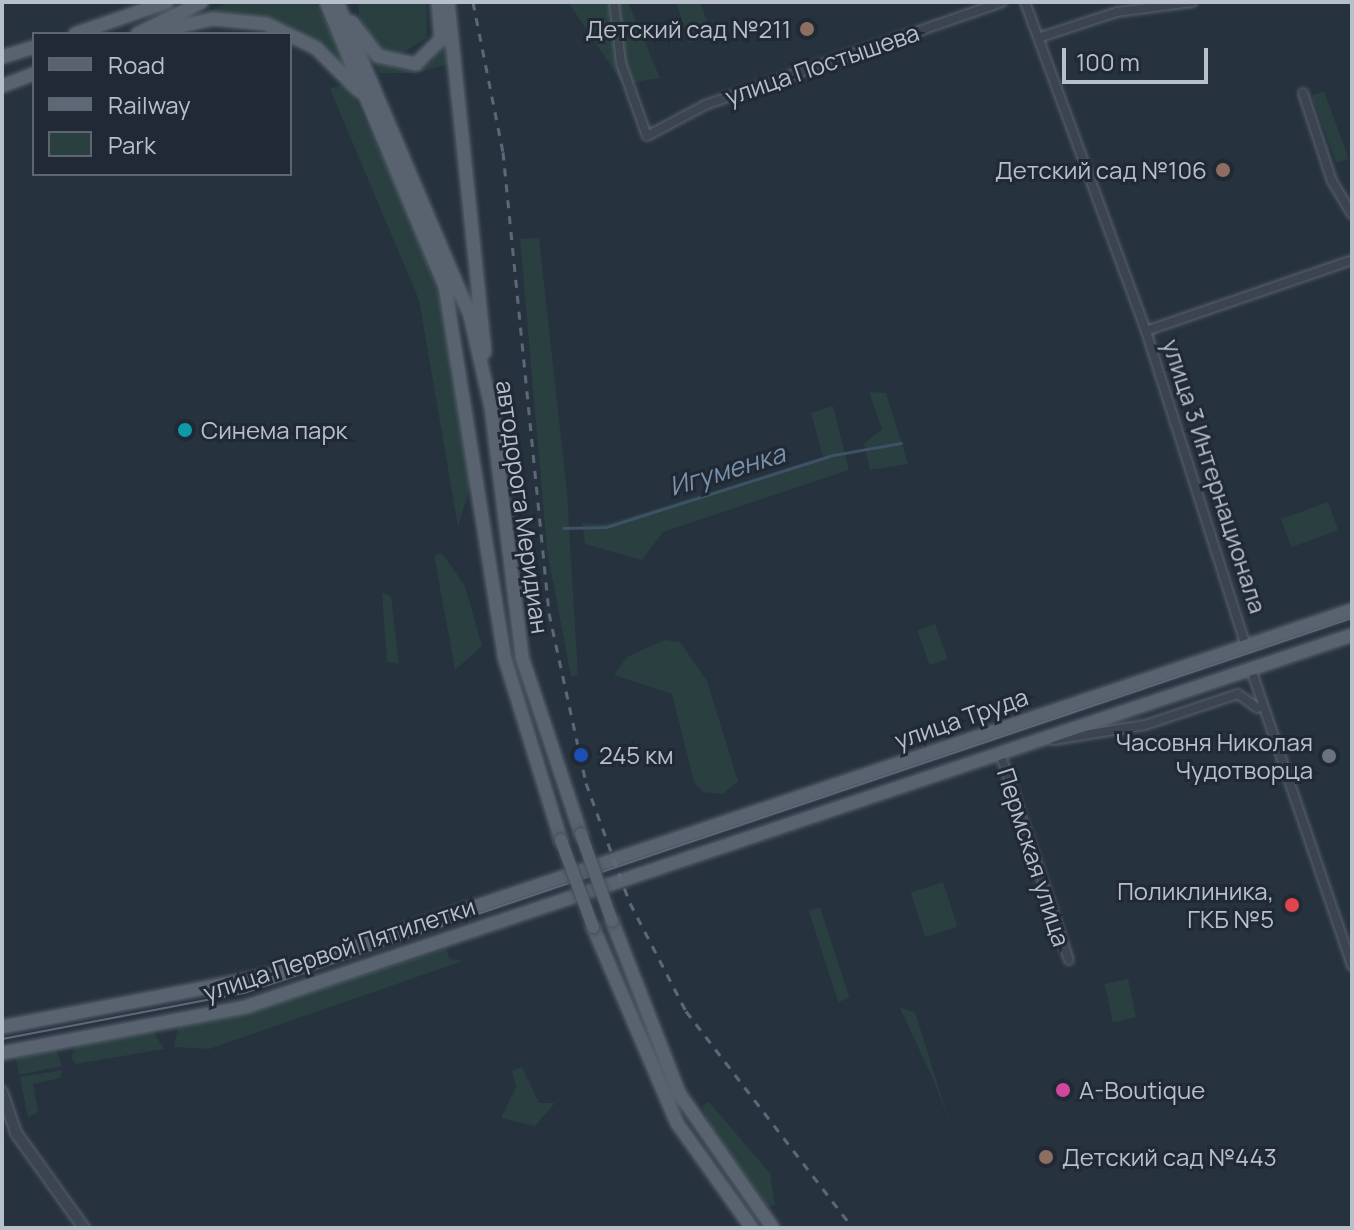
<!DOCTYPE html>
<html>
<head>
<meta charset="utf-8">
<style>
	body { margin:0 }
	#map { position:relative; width:1354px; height:1230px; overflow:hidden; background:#27323f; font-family:Manrope,sans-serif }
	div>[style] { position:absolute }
	.green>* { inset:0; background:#293f40; transform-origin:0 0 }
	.stream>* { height:3px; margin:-1.5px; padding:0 1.5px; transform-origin:1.5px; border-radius:1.5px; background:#3d5167 }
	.roads { filter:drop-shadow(0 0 2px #59626d) drop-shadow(0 0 2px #59626d) }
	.minor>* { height:8px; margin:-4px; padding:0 4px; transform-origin:4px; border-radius:4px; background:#3b444f }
	.tertiary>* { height:10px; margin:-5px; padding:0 5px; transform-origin:5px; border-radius:5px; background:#3b444f }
	.primary>* { height:12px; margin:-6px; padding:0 6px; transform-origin:6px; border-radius:6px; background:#59636f }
	.tram>* { height:2px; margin:-1px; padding:0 1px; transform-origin:1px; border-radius:1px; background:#5d6876 }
	.rail>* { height:3px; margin-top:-1.5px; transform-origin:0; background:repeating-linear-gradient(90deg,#5d6876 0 8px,transparent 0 16px) }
	.bridges { filter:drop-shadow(0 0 2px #444d58) drop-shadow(0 0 2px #444d58) }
	.primary-bridge>* { height:12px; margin:-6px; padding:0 6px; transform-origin:6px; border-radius:6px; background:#59636f }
	.dots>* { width:22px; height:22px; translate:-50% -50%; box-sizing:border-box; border:4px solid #202934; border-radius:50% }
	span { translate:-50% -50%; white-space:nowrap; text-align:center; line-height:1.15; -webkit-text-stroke:6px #202934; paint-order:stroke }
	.poi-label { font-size:24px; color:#b7bfca }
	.right { translate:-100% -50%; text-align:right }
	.left { translate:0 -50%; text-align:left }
	.street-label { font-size:24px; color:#b7bfca }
	.water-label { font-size:26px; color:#7991ab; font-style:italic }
	.frame { position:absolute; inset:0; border:4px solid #b7bfca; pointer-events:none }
	.legend { position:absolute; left:32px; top:32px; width:260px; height:144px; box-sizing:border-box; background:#202934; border:2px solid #5c6570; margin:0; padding:10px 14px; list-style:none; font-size:24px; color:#b7bfca }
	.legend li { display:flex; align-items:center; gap:16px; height:40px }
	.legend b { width:40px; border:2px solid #5c6570 }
	.scale { position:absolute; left:1062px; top:48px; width:146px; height:36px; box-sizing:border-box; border:4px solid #b7bfca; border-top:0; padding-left:10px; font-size:24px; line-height:28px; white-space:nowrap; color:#b7bfca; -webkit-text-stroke:6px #202934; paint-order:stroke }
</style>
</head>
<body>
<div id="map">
	<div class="green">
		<div style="clip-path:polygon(231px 2px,315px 2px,350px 70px,287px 25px,198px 15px)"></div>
		<div style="clip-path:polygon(359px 2px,426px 2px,427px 38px,397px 56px,379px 50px,359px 17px)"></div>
		<div style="clip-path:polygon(568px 2px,628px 2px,660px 78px,623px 84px)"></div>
		<div style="clip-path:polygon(700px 2px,712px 35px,690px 43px,676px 3px)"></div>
		<div style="clip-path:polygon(448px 27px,452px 63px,416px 73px,380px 73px,372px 58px,405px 71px,431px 62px)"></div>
		<div style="clip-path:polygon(347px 82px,412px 221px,450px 328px,472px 480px,458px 527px,419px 300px,330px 89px)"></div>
		<div style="left:1324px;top:91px;width:72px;height:13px;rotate:70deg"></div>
		<div style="clip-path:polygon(539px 238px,567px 493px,578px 675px,571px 677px,547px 550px,520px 239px)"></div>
		<div style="clip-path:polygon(869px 392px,886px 393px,908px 464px,870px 470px,864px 444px,882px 429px)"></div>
		<div style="clip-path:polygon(833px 406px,849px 470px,663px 532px,642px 560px,585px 544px,582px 523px,606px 524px,823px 457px,811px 413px)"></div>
		<div style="left:1328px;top:502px;width:30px;height:50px;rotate:70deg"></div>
		<div style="clip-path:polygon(442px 553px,465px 586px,482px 646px,455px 670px,434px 555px)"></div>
		<div style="clip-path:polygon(382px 593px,391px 596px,399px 664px,387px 662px)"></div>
		<div style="left:935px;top:624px;width:37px;height:19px;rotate:70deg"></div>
		<div style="clip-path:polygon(664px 640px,680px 642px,707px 681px,738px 781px,723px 794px,703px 792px,694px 782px,672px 694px,614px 675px,627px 657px)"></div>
		<div style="left:943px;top:882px;width:47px;height:34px;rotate:72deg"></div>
		<div style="left:820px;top:907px;width:96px;height:12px;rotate:72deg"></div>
		<div style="clip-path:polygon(446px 949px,450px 959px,463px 961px,209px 1049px,174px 1047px,178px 1026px,239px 1015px)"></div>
		<div style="left:1128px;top:979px;width:39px;height:24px;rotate:78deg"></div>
		<div style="clip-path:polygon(900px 1008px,915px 1012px,952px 1131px,937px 1088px)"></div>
		<div style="clip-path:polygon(153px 1031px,164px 1049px,76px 1064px,71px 1057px,76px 1044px)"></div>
		<div style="clip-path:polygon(56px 1049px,62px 1066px,19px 1075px,16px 1059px)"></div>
		<div style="clip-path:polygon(522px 1067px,539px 1103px,555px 1103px,535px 1126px,501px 1118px,516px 1087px,512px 1071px)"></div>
		<div style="clip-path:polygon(63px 1070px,60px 1078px,33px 1084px,38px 1112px,28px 1118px,20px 1077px)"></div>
		<div style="clip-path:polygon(709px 1102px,770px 1173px,775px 1205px,768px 1207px,725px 1147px,706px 1117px,702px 1106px)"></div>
	</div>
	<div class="stream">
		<div style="left:563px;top:528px;width:43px;rotate:-1.3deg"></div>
		<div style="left:606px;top:527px;width:238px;rotate:-17.6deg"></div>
		<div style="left:833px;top:455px;width:69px;rotate:-10deg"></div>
	</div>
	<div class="roads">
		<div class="minor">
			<div style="left:614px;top:2px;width:61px;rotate:83.5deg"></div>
			<div style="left:621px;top:63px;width:77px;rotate:70.4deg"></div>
			<div style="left:647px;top:136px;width:66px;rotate:-28.1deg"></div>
			<div style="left:705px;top:105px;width:314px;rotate:-19.1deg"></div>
			<div style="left:1025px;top:2px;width:351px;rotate:69.8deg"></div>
			<div style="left:1146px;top:331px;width:330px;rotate:72.4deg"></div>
			<div style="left:1041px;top:37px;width:80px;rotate:-18.2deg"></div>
			<div style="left:1117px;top:12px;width:76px;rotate:-7.6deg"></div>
			<div style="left:1303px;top:93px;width:93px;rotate:71.8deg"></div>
			<div style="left:1332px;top:181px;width:39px;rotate:59deg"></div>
			<div style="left:1146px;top:331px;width:218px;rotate:-19deg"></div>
			<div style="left:1251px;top:669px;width:314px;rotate:71.2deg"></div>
			<div style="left:1054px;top:740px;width:92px;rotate:-9.4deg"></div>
			<div style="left:1145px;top:725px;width:98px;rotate:-18.4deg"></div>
			<div style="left:1238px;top:694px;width:24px;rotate:36deg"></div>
			<div style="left:1000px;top:753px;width:218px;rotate:71.6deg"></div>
		</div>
		<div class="tertiary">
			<div style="left:2px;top:1092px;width:43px;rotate:71.1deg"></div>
			<div style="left:16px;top:1133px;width:117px;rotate:54.4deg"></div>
		</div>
		<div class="primary">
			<div style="left:326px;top:2px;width:308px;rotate:67.3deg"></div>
			<div style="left:445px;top:286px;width:375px;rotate:80.9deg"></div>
			<div style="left:504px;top:656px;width:193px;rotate:72.8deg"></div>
			<div style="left:337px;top:2px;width:341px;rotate:67deg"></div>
			<div style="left:470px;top:316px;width:93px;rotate:77deg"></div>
			<div style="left:491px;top:407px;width:252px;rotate:82.9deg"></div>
			<div style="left:522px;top:657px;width:187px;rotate:71.6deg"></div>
			<div style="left:448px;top:2px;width:352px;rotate:84deg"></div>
			<div style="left:352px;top:22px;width:43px;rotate:52.6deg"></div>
			<div style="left:378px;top:56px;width:39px;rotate:12deg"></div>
			<div style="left:416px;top:64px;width:35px;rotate:-45deg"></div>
			<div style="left:441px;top:39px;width:37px;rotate:-95deg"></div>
			<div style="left:75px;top:34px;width:97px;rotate:-19.2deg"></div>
			<div style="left:137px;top:34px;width:72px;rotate:-26.2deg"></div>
			<div style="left:146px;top:34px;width:69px;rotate:-12.6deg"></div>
			<div style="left:213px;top:19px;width:53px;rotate:5.4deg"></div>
			<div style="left:266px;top:24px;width:55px;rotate:25.6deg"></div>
			<div style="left:316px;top:48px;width:61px;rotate:45deg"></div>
			<div style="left:2px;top:57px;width:34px;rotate:-17deg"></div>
			<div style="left:2px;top:86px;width:34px;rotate:-21deg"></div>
			<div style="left:612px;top:921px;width:185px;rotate:68.7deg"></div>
			<div style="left:679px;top:1093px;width:165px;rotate:55.2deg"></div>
			<div style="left:593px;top:927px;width:213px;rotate:66.8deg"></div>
			<div style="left:677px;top:1123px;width:129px;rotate:54.5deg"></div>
			<div style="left:2px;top:1027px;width:279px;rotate:-10.9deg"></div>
			<div style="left:276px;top:974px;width:1136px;rotate:-18.69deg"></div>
			<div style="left:2px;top:1053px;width:247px;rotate:-10.7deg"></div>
			<div style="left:245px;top:1007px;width:1168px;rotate:-18.57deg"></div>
		</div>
	</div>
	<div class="tram">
		<div style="left:2px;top:1039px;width:246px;rotate:-10.8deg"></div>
		<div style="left:244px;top:993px;width:1170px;rotate:-18.7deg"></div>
	</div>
	<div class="rail">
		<div style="left:473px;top:2px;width:153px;rotate:78.7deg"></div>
		<div style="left:503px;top:152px;width:463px;rotate:84.3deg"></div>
		<div style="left:549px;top:613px;width:174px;rotate:77.7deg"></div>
		<div style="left:586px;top:783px;width:128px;rotate:69.9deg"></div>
		<div style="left:630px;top:903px;width:122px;rotate:62.6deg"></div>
		<div style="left:686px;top:1011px;width:274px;rotate:52.4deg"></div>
	</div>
	<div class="bridges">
		<div class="primary-bridge">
			<div style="left:581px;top:834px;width:92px;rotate:70.4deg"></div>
			<div style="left:561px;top:840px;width:93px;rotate:69.8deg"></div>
		</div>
	</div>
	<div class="dots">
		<div style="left:807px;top:29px;background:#8d6e63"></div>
		<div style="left:1223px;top:170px;background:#8d6e63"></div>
		<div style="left:185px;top:430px;background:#0f9aa8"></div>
		<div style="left:581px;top:755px;background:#1a4fb4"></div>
		<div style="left:1329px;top:756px;background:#6b7280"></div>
		<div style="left:1292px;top:905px;background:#e0444e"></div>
		<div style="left:1063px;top:1090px;background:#d1479c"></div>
		<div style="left:1046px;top:1157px;background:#8d6e63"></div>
	</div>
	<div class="poi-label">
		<span class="right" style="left:791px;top:29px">Детский сад №211</span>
		<span class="right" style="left:1207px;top:170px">Детский сад №106</span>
		<span class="left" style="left:201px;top:430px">Синема парк</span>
		<span class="right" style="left:1313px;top:756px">Часовня Николая<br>Чудотворца</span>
		<span class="left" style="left:599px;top:755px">245 км</span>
		<span class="right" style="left:1274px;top:905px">Поликлиника,<br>ГКБ №5</span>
		<span class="left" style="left:1079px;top:1090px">A-Boutique</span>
		<span class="left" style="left:1062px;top:1157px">Детский сад №443</span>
	</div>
	<div class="street-label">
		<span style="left:822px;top:64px;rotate:-19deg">улица Постышева</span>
		<span style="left:1215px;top:476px;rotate:72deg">улица 3 Интернационала</span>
		<span style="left:523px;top:507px;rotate:82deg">автодорога Меридиан</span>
		<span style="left:961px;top:718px;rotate:-19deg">улица Труда</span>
		<span style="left:1034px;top:857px;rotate:72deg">Пермская улица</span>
		<span style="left:339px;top:949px;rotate:-18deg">улица Первой Пятилетки</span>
	</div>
	<div class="water-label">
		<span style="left:727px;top:470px;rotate:-17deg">Игуменка</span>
	</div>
	<div class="frame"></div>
	<ul class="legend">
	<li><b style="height:10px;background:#59636f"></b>Road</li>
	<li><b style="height:10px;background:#5d6876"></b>Railway</li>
	<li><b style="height:22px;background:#293f40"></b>Park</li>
	</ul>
	<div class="scale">100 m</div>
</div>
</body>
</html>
